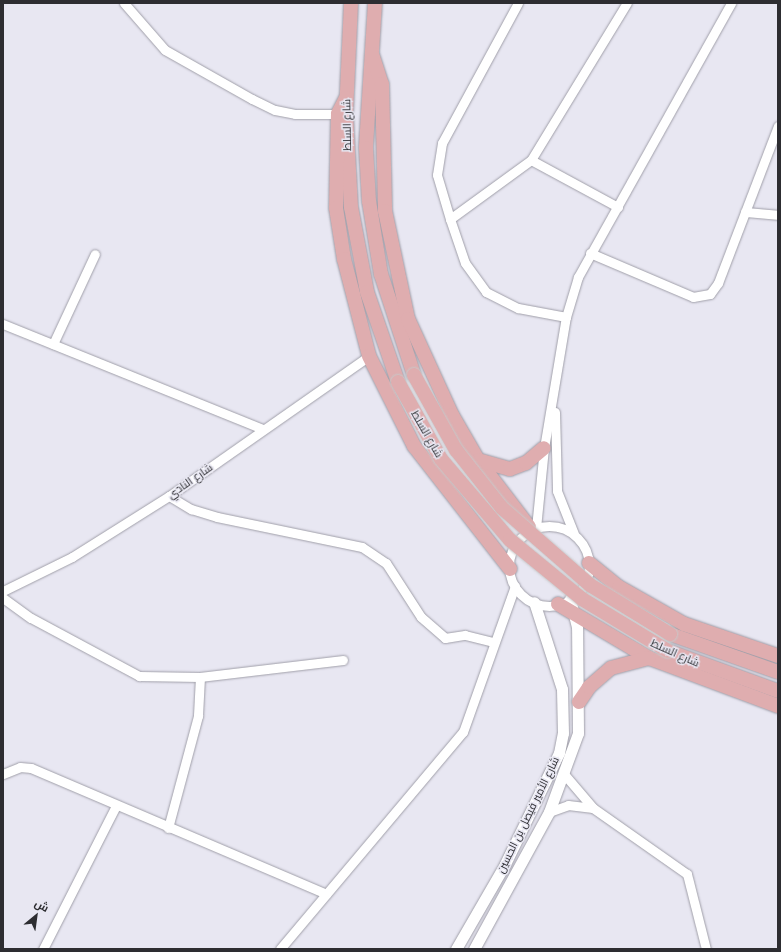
<!DOCTYPE html>
<html>
<head>
<meta charset="utf-8">
<style>
	body { margin:0 }
	#map { position:relative; width:781px; height:952px; overflow:hidden; background:#e8e7f2; font-family:Inter,Cairo,sans-serif }
	div>[style] { position:absolute }
	.roads { filter:drop-shadow(0 0 1px #a09fa9) drop-shadow(0 0 1px #a09fa9) }
	.minor>* { height:9px; margin:-4.5px; padding:0 4.5px; transform-origin:4.5px; border-radius:4.5px; background:#fff }
	.minor>.ring { margin:-4.5px; padding:0; box-sizing:content-box; background:none; border:9px solid #fff; border-radius:50% }
	.tertiary>* { height:11px; margin:-5.5px; padding:0 5.5px; transform-origin:5.5px; border-radius:5.5px; background:#fff }
	.primary>* { height:14px; margin:-7px; padding:0 7px; transform-origin:7px; border-radius:7px; background:#dfadaf }
	.bridges { filter:drop-shadow(0 0 1px #c8c8c9) drop-shadow(0 0 1px #c8c8c9) }
	.primary-bridge>* { height:14px; margin:-7px; padding:0 7px; transform-origin:7px; border-radius:7px; background:#dfadaf }
	span { translate:-50% -50%; white-space:nowrap; text-align:center; line-height:1.15; -webkit-text-stroke:3px #e8e7f2; paint-order:stroke }
	.street-label { font-size:11px; color:#2d2d31 }
	.frame { position:absolute; inset:0; border:4px solid #2d2d31; pointer-events:none }
	.north { position:absolute; left:16px; top:896px; width:40px; height:40px; -webkit-text-stroke:3px #e8e7f2; paint-order:stroke; rotate:29deg; font-size:11px; font-weight:700; line-height:16px; text-align:center; color:#2d2d31 }
	.north::after { content:''; display:block; margin:auto; width:14px; height:18px; background:#2d2d31; clip-path:polygon(50% 0,100% 100%,50% 72%,0 100%) }
</style>
</head>
<body>
<div id="map">
	<div class="roads">
		<div class="minor">
			<div style="left:124px;top:3px;width:62px;rotate:48.9deg"></div>
			<div style="left:165px;top:50px;width:100px;rotate:29.4deg"></div>
			<div style="left:252px;top:99px;width:25px;rotate:26deg"></div>
			<div style="left:275px;top:110px;width:20px;rotate:11deg"></div>
			<div style="left:295px;top:114px;width:43px"></div>
			<div style="left:518px;top:3px;width:159px;rotate:118.5deg"></div>
			<div style="left:442px;top:143px;width:32px;rotate:99deg"></div>
			<div style="left:437px;top:175px;width:46px;rotate:73.5deg"></div>
			<div style="left:450px;top:219px;width:100px;rotate:-36.1deg"></div>
			<div style="left:531px;top:160px;width:99px;rotate:28.4deg"></div>
			<div style="left:531px;top:160px;width:184px;rotate:-58.6deg"></div>
			<div style="left:745px;top:212px;width:33px;rotate:5deg"></div>
			<div style="left:450px;top:219px;width:46px;rotate:71.2deg"></div>
			<div style="left:465px;top:263px;width:36px;rotate:54deg"></div>
			<div style="left:486px;top:292px;width:36px;rotate:27deg"></div>
			<div style="left:518px;top:308px;width:49px;rotate:10.6deg"></div>
			<div style="left:590px;top:253px;width:112px;rotate:23.1deg"></div>
			<div style="left:693px;top:297px;width:17px;rotate:-10deg"></div>
			<div style="left:710px;top:294px;width:14px;rotate:-54deg"></div>
			<div style="left:718px;top:283px;width:168px;rotate:-69.1deg"></div>
			<div style="left:3px;top:324px;width:280px;rotate:22deg"></div>
			<div style="left:53px;top:344px;width:99px;rotate:-65deg"></div>
			<div style="left:555px;top:412px;width:79px;rotate:88.5deg"></div>
			<div style="left:557px;top:491px;width:46px;rotate:68.4deg"></div>
			<div style="left:169px;top:496px;width:26px;rotate:31deg"></div>
			<div style="left:191px;top:509px;width:27px;rotate:17deg"></div>
			<div style="left:217px;top:517px;width:148px;rotate:11.7deg"></div>
			<div style="left:362px;top:547px;width:29px;rotate:34deg"></div>
			<div style="left:386px;top:563px;width:64px;rotate:57.1deg"></div>
			<div style="left:421px;top:617px;width:32px;rotate:41deg"></div>
			<div style="left:445px;top:638px;width:20px;rotate:-9deg"></div>
			<div style="left:465px;top:635px;width:30px;rotate:14deg"></div>
			<div class="ring" style="left:509px;top:526px;width:71px;height:71px"></div>
			<div style="left:536px;top:528px;width:80px;rotate:-84.3deg"></div>
			<div style="left:544px;top:448px;width:133px;rotate:-80.5deg"></div>
			<div style="left:566px;top:317px;width:42px;rotate:-73.3deg"></div>
			<div style="left:578px;top:277px;width:314px;rotate:-60.8deg"></div>
			<div style="left:3px;top:591px;width:77px;rotate:-26.2deg"></div>
			<div style="left:72px;top:557px;width:115px;rotate:-32.2deg"></div>
			<div style="left:169px;top:496px;width:244px;rotate:-35deg"></div>
			<div style="left:3px;top:598px;width:34px;rotate:36deg"></div>
			<div style="left:31px;top:618px;width:123px;rotate:28.2deg"></div>
			<div style="left:139px;top:676px;width:61px;rotate:0.9deg"></div>
			<div style="left:200px;top:677px;width:39px;rotate:93deg"></div>
			<div style="left:198px;top:716px;width:116px;rotate:105deg"></div>
			<div style="left:200px;top:677px;width:144px;rotate:-6.8deg"></div>
			<div style="left:3px;top:774px;width:18px;rotate:-22deg"></div>
			<div style="left:20px;top:767px;width:11px;rotate:5deg"></div>
			<div style="left:31px;top:768px;width:321px;rotate:23.1deg"></div>
			<div style="left:564px;top:774px;width:45px;rotate:49.5deg"></div>
			<div style="left:593px;top:808px;width:115px;rotate:35.1deg"></div>
			<div style="left:687px;top:874px;width:77px;rotate:75.8deg"></div>
			<div style="left:549px;top:812px;width:20px;rotate:-20deg"></div>
			<div style="left:568px;top:805px;width:25px;rotate:7deg"></div>
			<div style="left:43px;top:949px;width:161px;rotate:-63deg"></div>
			<div style="left:280px;top:949px;width:284px;rotate:-49.9deg"></div>
			<div style="left:463px;top:732px;width:155px;rotate:-70.4deg"></div>
		</div>
		<div class="tertiary">
			<div style="left:456px;top:949px;width:98px;rotate:-60deg"></div>
			<div style="left:505px;top:864px;width:123px;rotate:-64.1deg"></div>
			<div style="left:559px;top:753px;width:20px;rotate:-79deg"></div>
			<div style="left:563px;top:733px;width:44px;rotate:-91.3deg"></div>
			<div style="left:562px;top:689px;width:91px;rotate:-107.8deg"></div>
			<div style="left:474px;top:949px;width:156px;rotate:-61.3deg"></div>
			<div style="left:549px;top:812px;width:84px;rotate:-69.8deg"></div>
			<div style="left:578px;top:733px;width:106px;rotate:-90.5deg"></div>
			<div style="left:577px;top:627px;width:29px;rotate:-104deg"></div>
		</div>
		<div class="primary">
			<div style="left:351px;top:3px;width:112px;rotate:92.6deg"></div>
			<div style="left:346px;top:115px;width:92px;rotate:86.9deg"></div>
			<div style="left:351px;top:207px;width:86px;rotate:79.3deg"></div>
			<div style="left:367px;top:292px;width:95px;rotate:71deg"></div>
			<div style="left:375px;top:3px;width:145px;rotate:93.6deg"></div>
			<div style="left:366px;top:148px;width:53px;rotate:86.8deg"></div>
			<div style="left:369px;top:201px;width:74px;rotate:80.7deg"></div>
			<div style="left:381px;top:274px;width:106px;rotate:71.9deg"></div>
			<div style="left:372px;top:54px;width:32px;rotate:72deg"></div>
			<div style="left:382px;top:84px;width:127px;rotate:88.6deg"></div>
			<div style="left:385px;top:211px;width:110px;rotate:78deg"></div>
			<div style="left:408px;top:319px;width:106px;rotate:65.4deg"></div>
			<div style="left:452px;top:415px;width:52px;rotate:60deg"></div>
			<div style="left:478px;top:460px;width:84px;rotate:52.7deg"></div>
			<div style="left:346px;top:98px;width:18px;rotate:117deg"></div>
			<div style="left:338px;top:114px;width:94px;rotate:91.2deg"></div>
			<div style="left:336px;top:208px;width:52px;rotate:81.1deg"></div>
			<div style="left:344px;top:259px;width:100px;rotate:75.5deg"></div>
			<div style="left:369px;top:356px;width:101px;rotate:63.4deg"></div>
			<div style="left:414px;top:446px;width:156px;rotate:52deg"></div>
			<div style="left:478px;top:460px;width:33px;rotate:16deg"></div>
			<div style="left:510px;top:469px;width:17px;rotate:-21deg"></div>
			<div style="left:526px;top:463px;width:23px;rotate:-40deg"></div>
			<div style="left:589px;top:563px;width:38px;rotate:39deg"></div>
			<div style="left:619px;top:587px;width:75px;rotate:29.6deg"></div>
			<div style="left:684px;top:624px;width:99px;rotate:18.8deg"></div>
			<div style="left:558px;top:604px;width:106px;rotate:30.7deg"></div>
			<div style="left:649px;top:658px;width:138px;rotate:20.4deg"></div>
			<div style="left:670px;top:634px;width:114px;rotate:19.4deg"></div>
			<div style="left:668px;top:651px;width:117px;rotate:20deg"></div>
			<div style="left:579px;top:702px;width:18px;rotate:-56deg"></div>
			<div style="left:589px;top:687px;width:29px;rotate:-41deg"></div>
			<div style="left:611px;top:668px;width:39px;rotate:-15deg"></div>
		</div>
	</div>
	<div class="bridges">
		<div class="primary-bridge">
			<div style="left:414px;top:375px;width:86px;rotate:60.8deg"></div>
			<div style="left:456px;top:450px;width:74px;rotate:51.6deg"></div>
			<div style="left:502px;top:508px;width:117px;rotate:41.2deg"></div>
			<div style="left:590px;top:585px;width:94px;rotate:31.5deg"></div>
			<div style="left:398px;top:382px;width:88px;rotate:60.8deg"></div>
			<div style="left:441px;top:459px;width:106px;rotate:49.6deg"></div>
			<div style="left:510px;top:540px;width:93px;rotate:39.3deg"></div>
			<div style="left:582px;top:599px;width:100px;rotate:31.2deg"></div>
		</div>
	</div>
	<div class="street-label">
		<span style="left:347px;top:125px;rotate:-91deg">شارع السلط</span>
		<span style="left:427px;top:434px;rotate:60deg">شارع السلط</span>
		<span style="left:190px;top:481px;rotate:-35deg">شارع النادي</span>
		<span style="left:675px;top:653px;rotate:24deg">شارع السلط</span>
		<span style="left:528px;top:815px;rotate:-64deg">شارع الأمير فيصل بن الحسين</span>
	</div>
	<div class="frame"></div>
	<div class="north">ش</div>
</div>
</body>
</html>
